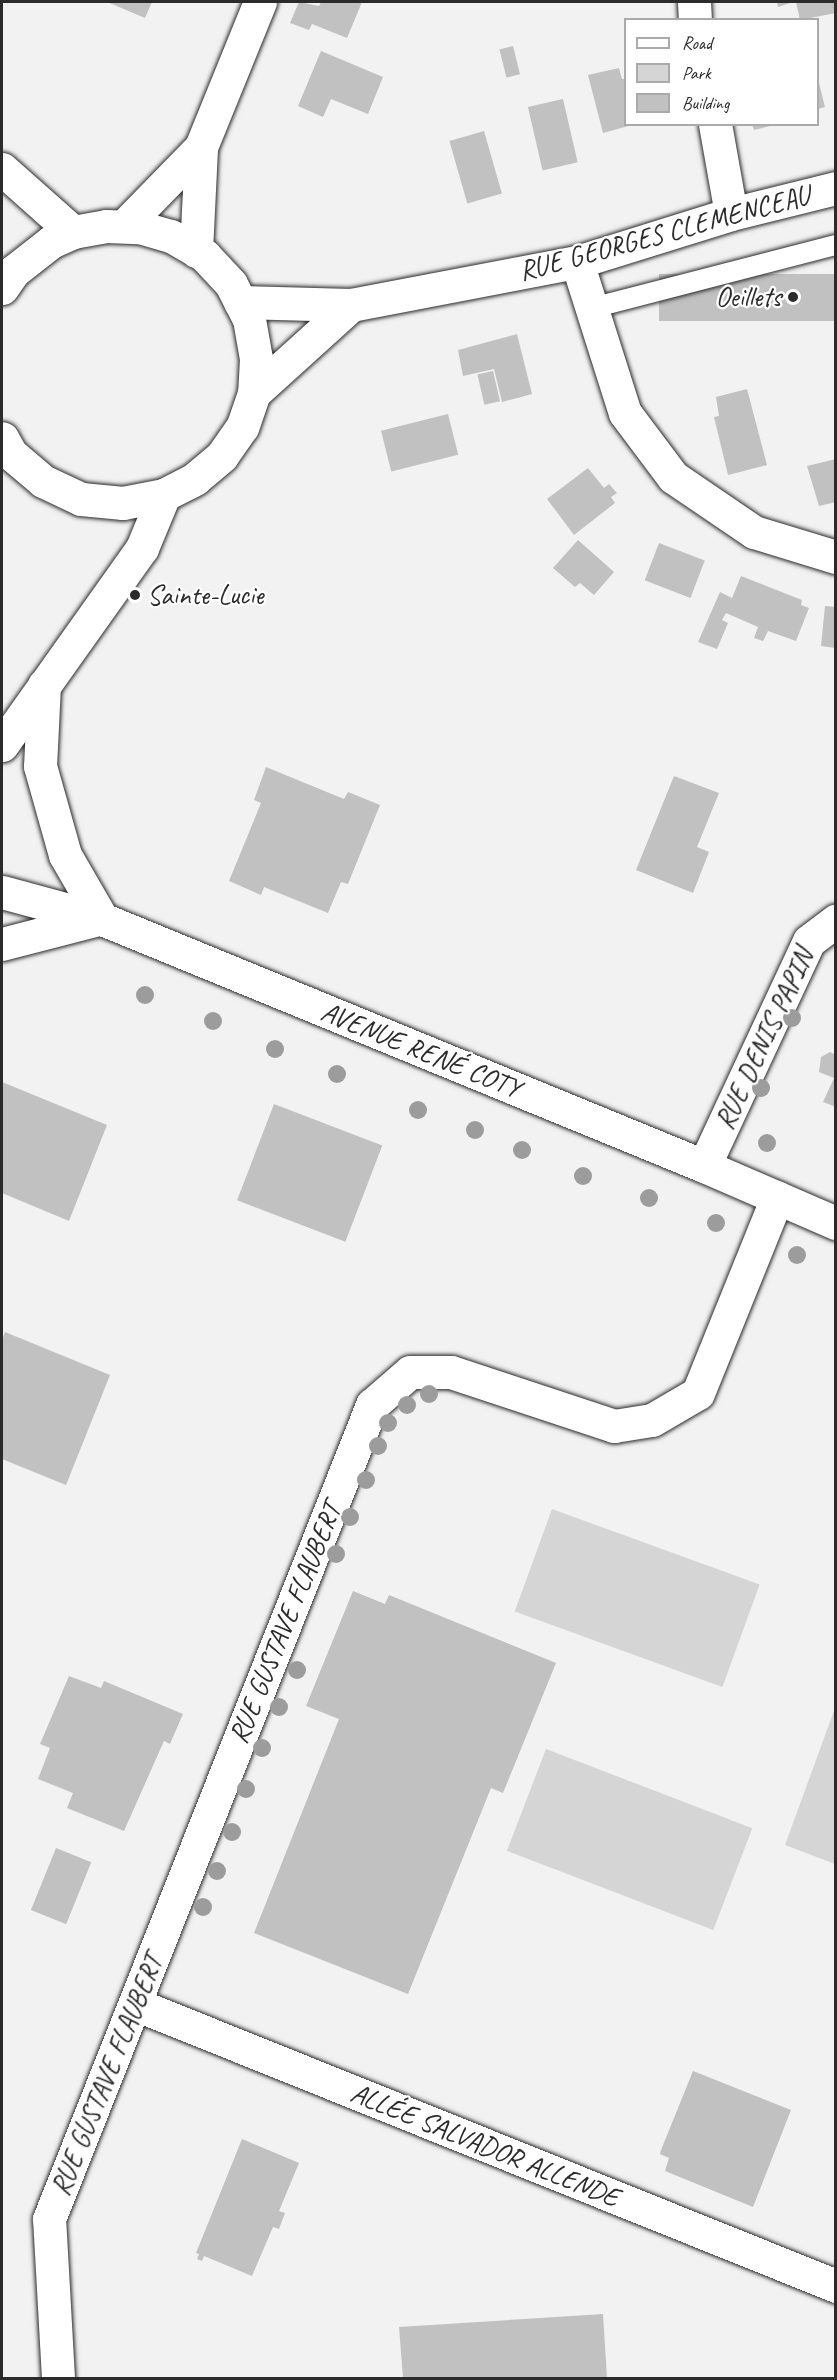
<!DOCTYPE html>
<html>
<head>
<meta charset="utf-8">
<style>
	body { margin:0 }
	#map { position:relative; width:837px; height:2380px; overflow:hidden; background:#f2f2f2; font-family:Caveat,sans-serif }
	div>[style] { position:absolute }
	.green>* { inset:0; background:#d5d5d5; transform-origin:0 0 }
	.building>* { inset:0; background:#c1c1c1; transform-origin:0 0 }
	.roads { filter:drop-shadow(0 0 2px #2b2b2b) drop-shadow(0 0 2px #2b2b2b) }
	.lane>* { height:20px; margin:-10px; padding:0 10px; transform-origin:10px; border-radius:10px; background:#fff }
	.street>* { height:33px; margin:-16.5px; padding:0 16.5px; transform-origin:16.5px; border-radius:16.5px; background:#fff }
	.secondary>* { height:33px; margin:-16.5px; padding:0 16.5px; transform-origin:16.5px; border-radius:16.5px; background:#fff }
	.trees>* { width:18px; height:18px; margin:-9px; border-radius:50%; background:#9c9c9c }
	.dots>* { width:16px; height:16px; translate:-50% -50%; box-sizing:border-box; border:3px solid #fff; border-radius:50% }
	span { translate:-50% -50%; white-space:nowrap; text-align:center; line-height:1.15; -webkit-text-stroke:4.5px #fff; paint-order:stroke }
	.street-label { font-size:28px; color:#2b2b2b }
	.poi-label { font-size:28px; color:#2b2b2b }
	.right { translate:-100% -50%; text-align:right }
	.left { translate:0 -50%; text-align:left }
	.frame { position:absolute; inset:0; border:3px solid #2b2b2b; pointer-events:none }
	.legend { position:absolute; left:624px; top:18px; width:195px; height:108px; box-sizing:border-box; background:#fff; border:2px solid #aaa; margin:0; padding:8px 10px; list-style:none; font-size:18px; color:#2b2b2b }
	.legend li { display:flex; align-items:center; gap:12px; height:30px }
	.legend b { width:30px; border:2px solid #aaa }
</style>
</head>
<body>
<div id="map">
	<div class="green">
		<div style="left:552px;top:1509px;width:221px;height:109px;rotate:20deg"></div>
		<div style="clip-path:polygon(835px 1708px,836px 1864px,835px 1864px,785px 1845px)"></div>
		<div style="left:546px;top:1749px;width:221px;height:109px;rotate:21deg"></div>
	</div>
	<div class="building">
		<div style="clip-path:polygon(107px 2px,152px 2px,145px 18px)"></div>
		<div style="clip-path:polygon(299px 2px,319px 6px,321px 2px,362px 2px,347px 38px,312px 24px,309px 30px,290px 23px)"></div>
		<div style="clip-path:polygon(777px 2px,793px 2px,778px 7px)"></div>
		<div style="clip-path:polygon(796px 2px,836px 2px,836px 13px,800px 20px)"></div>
		<div style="left:513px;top:46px;width:29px;height:14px;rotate:76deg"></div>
		<div style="clip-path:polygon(321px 51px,383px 77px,368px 114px,331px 99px,323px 117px,298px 106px)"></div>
		<div style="clip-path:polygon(619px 68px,622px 79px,626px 79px,626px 124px,632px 125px,603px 133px,588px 75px)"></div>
		<div style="clip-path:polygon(818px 79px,825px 107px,818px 109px)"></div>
		<div style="left:563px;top:99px;width:65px;height:36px;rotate:77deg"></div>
		<div style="clip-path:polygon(752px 124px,773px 124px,774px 125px,754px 130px)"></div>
		<div style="left:484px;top:131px;width:65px;height:36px;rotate:74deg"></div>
		<div style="left:836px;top:274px;width:47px;height:177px;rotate:90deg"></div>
		<div style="clip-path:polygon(517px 334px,532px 394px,502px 402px,494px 369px,463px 376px,458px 350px)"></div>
		<div style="left:493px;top:371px;width:31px;height:16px;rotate:77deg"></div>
		<div style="clip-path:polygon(747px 389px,767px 465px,728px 475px,714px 417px,719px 416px,716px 397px)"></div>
		<div style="left:448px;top:414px;width:42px;height:69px;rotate:76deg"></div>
		<div style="clip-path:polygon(836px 459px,836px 502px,819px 506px,807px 466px)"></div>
		<div style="clip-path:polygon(588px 468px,604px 488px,609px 484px,617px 493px,611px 497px,615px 503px,574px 535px,547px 499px)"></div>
		<div style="clip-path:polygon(578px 540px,614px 572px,594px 595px,580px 583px,575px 587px,553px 568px)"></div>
		<div style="left:659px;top:543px;width:49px;height:40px;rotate:21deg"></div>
		<div style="clip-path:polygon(741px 576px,802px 600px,801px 605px,809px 608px,796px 641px,768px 631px,763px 641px,754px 638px,758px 627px,726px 613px,722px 620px,728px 623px,717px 649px,698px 642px,720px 592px,732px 598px)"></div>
		<div style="clip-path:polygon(825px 606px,836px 607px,836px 648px,821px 646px)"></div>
		<div style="clip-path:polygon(266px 767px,344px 799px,348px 792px,380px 805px,348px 884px,341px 882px,328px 913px,264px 887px,261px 895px,229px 881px,261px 803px,254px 800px)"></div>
		<div style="clip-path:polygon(674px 776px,719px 793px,697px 847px,709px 852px,693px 893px,636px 870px)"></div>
		<div style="clip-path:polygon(830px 1052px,836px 1055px,836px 1107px,823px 1102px,834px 1078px,819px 1072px,821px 1057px)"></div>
		<div style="clip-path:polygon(2px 1082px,107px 1125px,69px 1221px,2px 1193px)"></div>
		<div style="left:274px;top:1104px;width:116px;height:103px;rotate:21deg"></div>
		<div style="clip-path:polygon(5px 1332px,110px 1375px,66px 1485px,2px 1459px,2px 1340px)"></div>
		<div style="clip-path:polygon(353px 1591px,385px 1604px,389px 1595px,556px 1663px,503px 1793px,491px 1788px,408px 1994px,254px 1933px,339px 1719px,306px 1706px)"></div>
		<div style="clip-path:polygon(69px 1676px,101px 1688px,104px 1681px,183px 1714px,170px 1744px,164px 1741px,124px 1831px,67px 1808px,73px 1793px,38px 1779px,50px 1748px,40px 1744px)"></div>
		<div style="left:56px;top:1848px;width:38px;height:67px;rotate:22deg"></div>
		<div style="clip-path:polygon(693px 2071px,791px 2110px,753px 2207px,665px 2171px,669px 2158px,660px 2154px,661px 2150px)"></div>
		<div style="clip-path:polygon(242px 2139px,299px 2163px,279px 2211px,285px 2213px,279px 2229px,273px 2227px,252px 2276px,204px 2256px,202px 2261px,197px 2259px,199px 2254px,196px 2253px)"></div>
		<div style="clip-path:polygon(603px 2314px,607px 2378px,403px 2378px,399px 2327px)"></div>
	</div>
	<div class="roads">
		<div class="lane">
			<div style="left:592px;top:308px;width:252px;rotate:-14.5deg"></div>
		</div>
		<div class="street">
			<div style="left:694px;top:2px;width:18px;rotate:87deg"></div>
			<div style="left:715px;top:124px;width:91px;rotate:79.9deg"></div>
			<div style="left:124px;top:226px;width:110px;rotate:-45.7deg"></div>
			<div style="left:196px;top:251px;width:104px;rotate:-87.2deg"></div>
			<div style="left:201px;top:147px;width:157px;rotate:-67.9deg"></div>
			<div style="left:577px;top:262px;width:158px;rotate:72.4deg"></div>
			<div style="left:625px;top:413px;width:80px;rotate:53.1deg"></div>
			<div style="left:673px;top:477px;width:98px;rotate:34.2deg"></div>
			<div style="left:754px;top:532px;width:86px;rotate:17deg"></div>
			<div style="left:240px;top:302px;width:111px;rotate:1.5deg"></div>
			<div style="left:351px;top:305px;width:230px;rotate:-10.8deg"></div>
			<div style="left:577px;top:262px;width:161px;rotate:-17.3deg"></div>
			<div style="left:731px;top:214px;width:108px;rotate:-13.9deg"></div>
			<div style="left:254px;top:393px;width:131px;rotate:-42.2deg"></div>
			<div style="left:704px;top:1166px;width:248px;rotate:-65deg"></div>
			<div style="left:809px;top:941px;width:34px;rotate:-37deg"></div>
			<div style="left:135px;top:2004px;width:756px;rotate:21.91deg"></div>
			<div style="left:58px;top:2378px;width:159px;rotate:-93.2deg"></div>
			<div style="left:49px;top:2219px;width:876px;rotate:-68.36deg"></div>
			<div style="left:372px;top:1405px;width:50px;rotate:-41deg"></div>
			<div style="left:410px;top:1372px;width:41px"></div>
			<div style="left:451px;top:1372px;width:172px;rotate:18.3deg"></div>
			<div style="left:614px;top:1426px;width:38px;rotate:-9deg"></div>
			<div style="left:652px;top:1420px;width:53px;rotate:-30.4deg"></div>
			<div style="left:698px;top:1393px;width:211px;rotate:-68deg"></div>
		</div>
		<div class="secondary">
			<div style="left:2px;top:169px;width:95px;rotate:41.6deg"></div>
			<div style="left:2px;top:288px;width:21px;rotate:-55deg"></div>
			<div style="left:14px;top:271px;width:47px;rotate:-38.1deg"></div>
			<div style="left:51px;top:242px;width:24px;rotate:-24deg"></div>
			<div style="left:73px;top:232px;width:34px;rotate:-10deg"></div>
			<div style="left:106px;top:226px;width:33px;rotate:2deg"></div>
			<div style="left:139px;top:227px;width:33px;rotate:16deg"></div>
			<div style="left:171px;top:236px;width:39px;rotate:30deg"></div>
			<div style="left:205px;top:256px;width:38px;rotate:47deg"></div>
			<div style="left:231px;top:284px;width:39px;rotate:63deg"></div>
			<div style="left:249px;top:319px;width:40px;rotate:80deg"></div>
			<div style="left:256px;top:358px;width:35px;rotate:93deg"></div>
			<div style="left:254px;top:393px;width:36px;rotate:109deg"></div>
			<div style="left:242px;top:427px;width:35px;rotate:125deg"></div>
			<div style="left:222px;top:456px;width:35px;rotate:140deg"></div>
			<div style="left:195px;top:479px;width:35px;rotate:153deg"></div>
			<div style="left:164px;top:495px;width:42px;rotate:169deg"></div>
			<div style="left:123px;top:503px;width:42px;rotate:-174.6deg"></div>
			<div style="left:81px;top:499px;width:42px;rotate:-154.7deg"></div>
			<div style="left:43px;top:481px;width:42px;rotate:-139.8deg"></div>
			<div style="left:11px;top:454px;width:18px;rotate:-119deg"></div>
			<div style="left:44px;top:685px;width:81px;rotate:92.8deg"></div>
			<div style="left:40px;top:766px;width:92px;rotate:74.3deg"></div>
			<div style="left:65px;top:855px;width:74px;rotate:60deg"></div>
			<div style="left:2px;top:745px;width:242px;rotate:-54.6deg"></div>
			<div style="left:142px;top:548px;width:57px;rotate:-67.5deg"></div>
			<div style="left:2px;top:892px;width:104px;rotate:15.1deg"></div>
			<div style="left:102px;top:919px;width:651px;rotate:22.31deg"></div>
			<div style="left:704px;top:1166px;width:144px;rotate:23.4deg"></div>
			<div style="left:2px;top:944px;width:100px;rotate:-14.5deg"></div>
		</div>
	</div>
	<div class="trees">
		<div style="left:145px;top:995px"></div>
		<div style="left:792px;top:1018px"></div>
		<div style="left:213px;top:1021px"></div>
		<div style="left:275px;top:1049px"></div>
		<div style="left:337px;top:1074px"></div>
		<div style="left:761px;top:1088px"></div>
		<div style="left:418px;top:1110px"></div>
		<div style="left:475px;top:1130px"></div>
		<div style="left:767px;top:1143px"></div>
		<div style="left:522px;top:1150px"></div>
		<div style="left:583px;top:1176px"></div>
		<div style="left:649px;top:1198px"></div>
		<div style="left:716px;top:1223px"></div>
		<div style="left:797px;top:1255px"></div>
		<div style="left:429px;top:1394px"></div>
		<div style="left:407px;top:1405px"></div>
		<div style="left:388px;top:1423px"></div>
		<div style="left:378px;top:1446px"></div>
		<div style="left:366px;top:1480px"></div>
		<div style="left:350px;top:1517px"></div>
		<div style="left:336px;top:1554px"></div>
		<div style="left:297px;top:1670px"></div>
		<div style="left:279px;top:1707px"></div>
		<div style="left:262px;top:1748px"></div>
		<div style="left:246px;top:1789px"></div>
		<div style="left:232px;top:1832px"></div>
		<div style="left:217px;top:1871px"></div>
		<div style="left:203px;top:1907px"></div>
	</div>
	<div class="dots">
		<div style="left:793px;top:297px;background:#2b2b2b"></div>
		<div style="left:135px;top:595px;background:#2b2b2b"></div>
	</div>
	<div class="street-label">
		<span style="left:664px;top:233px;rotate:-15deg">RUE GEORGES CLEMENCEAU</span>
		<span style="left:764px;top:1039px;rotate:-65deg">RUE DENIS PAPIN</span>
		<span style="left:421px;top:1050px;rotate:22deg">AVENUE RENÉ COTY</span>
		<span style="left:285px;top:1623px;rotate:-68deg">RUE GUSTAVE FLAUBERT</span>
		<span style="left:107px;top:2075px;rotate:-68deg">RUE GUSTAVE FLAUBERT</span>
		<span style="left:485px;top:2145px;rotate:22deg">ALLÉE SALVADOR ALLENDE</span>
	</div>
	<div class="poi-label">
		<span class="right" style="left:781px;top:297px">Oeillets</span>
		<span class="left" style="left:147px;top:595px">Sainte-Lucie</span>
	</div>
	<div class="frame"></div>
	<ul class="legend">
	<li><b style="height:8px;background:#fff"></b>Road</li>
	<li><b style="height:16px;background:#d5d5d5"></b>Park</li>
	<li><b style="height:16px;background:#c1c1c1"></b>Building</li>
	</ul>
</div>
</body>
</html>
